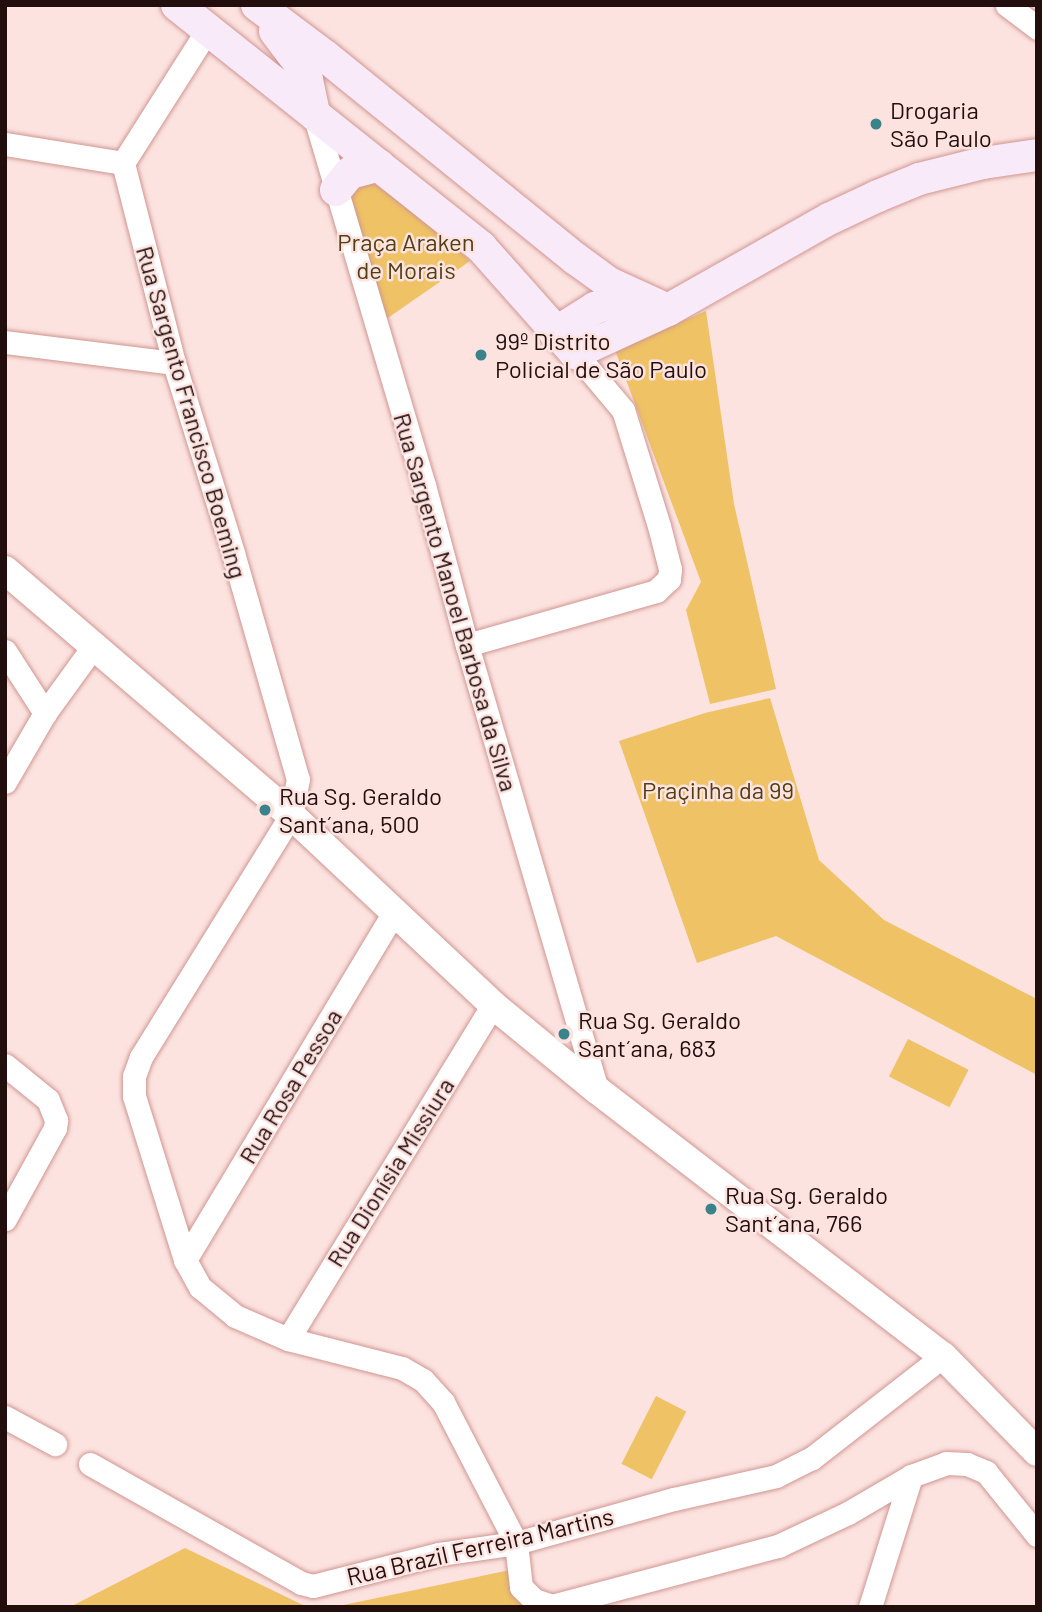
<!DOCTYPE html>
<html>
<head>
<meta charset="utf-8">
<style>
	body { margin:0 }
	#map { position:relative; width:1042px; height:1612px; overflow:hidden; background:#fce3e0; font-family:Barlow,sans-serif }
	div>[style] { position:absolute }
	.green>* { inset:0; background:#eec265; transform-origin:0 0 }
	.roads { filter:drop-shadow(0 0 2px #d09691) drop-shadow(0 0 2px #d09691) }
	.minor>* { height:23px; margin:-11.5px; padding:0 11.5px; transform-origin:11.5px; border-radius:11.5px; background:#fff }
	.tertiary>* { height:28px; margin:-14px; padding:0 14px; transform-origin:14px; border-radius:14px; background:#fff }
	.secondary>* { height:32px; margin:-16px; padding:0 16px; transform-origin:16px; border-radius:16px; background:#f9eafa }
	.dots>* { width:19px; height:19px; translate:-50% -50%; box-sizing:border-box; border:4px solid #fce3e0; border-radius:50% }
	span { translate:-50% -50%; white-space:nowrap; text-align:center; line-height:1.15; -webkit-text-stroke:5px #fce3e0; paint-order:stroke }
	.poi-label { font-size:24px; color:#220e0d }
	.left { translate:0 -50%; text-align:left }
	.park-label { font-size:24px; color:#513e12 }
	.street-label { font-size:24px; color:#220e0d }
	.frame { position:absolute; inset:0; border:7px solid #220e0d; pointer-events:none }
</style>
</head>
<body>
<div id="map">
	<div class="green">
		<div style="clip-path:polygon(364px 176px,434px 226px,470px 261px,382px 322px,344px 189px)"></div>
		<div style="clip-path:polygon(706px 311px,734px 504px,776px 689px,710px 704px,686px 610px,701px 582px,615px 350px)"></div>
		<div style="clip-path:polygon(770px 698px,819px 860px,884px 920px,1037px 999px,1037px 1075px,776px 936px,697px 963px,619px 741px,705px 713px)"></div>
		<div style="left:908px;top:1039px;width:68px;height:42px;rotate:27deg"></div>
		<div style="left:656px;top:1396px;width:34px;height:76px;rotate:27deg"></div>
		<div style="clip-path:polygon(185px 1548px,307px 1607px,70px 1607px)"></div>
		<div style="clip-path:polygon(510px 1570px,526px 1607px,334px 1607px)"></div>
	</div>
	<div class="roads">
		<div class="minor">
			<div style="left:1007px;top:5px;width:38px;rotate:37deg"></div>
			<div style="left:208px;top:29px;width:159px;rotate:122.4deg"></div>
			<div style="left:123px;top:163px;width:206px;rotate:75.7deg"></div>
			<div style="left:174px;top:363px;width:199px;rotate:72.7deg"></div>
			<div style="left:233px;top:553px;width:235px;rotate:74deg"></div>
			<div style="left:298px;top:779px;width:37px;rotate:101deg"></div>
			<div style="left:291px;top:815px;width:285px;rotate:121.8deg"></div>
			<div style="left:141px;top:1057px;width:20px;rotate:110deg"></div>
			<div style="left:134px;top:1076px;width:20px;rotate:90deg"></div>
			<div style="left:134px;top:1096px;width:172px;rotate:72.7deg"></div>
			<div style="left:185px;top:1260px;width:31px;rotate:61deg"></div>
			<div style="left:200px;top:1287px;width:45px;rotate:39.6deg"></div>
			<div style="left:235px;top:1316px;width:58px;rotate:23.5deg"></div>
			<div style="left:288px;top:1339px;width:118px;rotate:14.3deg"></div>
			<div style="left:402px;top:1368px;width:24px;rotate:30deg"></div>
			<div style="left:423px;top:1380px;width:30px;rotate:48deg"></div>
			<div style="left:443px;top:1402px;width:159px;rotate:62.6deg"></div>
			<div style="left:516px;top:1543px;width:44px;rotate:83.5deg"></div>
			<div style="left:521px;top:1587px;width:18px;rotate:45deg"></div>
			<div style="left:534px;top:1600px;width:19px;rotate:18deg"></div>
			<div style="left:552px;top:1606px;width:234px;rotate:-14.9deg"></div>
			<div style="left:778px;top:1546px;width:77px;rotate:-25.2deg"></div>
			<div style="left:848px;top:1513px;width:73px;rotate:-30.4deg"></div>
			<div style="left:911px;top:1476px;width:37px;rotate:-20deg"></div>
			<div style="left:946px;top:1463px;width:21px;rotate:3deg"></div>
			<div style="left:967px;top:1464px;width:21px;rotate:23deg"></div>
			<div style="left:986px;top:1472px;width:81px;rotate:51deg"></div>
			<div style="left:314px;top:114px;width:387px;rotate:73.5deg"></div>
			<div style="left:424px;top:485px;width:166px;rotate:75deg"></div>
			<div style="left:467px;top:645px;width:464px;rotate:73.7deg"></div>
			<div style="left:5px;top:144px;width:120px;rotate:9.1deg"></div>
			<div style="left:5px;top:342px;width:170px;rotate:7.1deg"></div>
			<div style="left:467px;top:645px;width:197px;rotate:-15.9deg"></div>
			<div style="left:656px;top:591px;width:18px;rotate:-43deg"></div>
			<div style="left:669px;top:579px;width:10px;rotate:-84deg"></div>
			<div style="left:670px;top:569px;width:44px;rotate:-104.3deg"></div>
			<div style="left:659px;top:526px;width:121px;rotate:-107.2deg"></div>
			<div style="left:623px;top:410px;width:75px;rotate:-130.1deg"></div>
			<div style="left:5px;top:651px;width:74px;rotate:57.2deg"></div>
			<div style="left:5px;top:782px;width:80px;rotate:-59.9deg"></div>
			<div style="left:45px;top:713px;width:85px;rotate:-54.1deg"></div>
			<div style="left:5px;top:1065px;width:55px;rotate:39.1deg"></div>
			<div style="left:48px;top:1100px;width:22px;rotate:68deg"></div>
			<div style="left:56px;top:1120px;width:8px;rotate:97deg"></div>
			<div style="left:55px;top:1128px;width:104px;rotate:118.8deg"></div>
			<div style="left:185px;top:1260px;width:406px;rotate:-59deg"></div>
			<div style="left:288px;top:1339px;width:392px;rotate:-58.5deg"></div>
			<div style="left:5px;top:1417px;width:57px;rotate:28.4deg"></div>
			<div style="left:90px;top:1464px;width:242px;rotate:29.4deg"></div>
			<div style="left:301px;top:1583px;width:12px;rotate:14deg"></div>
			<div style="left:313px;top:1586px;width:130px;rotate:-14.3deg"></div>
			<div style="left:439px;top:1554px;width:78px;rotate:-8.1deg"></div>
			<div style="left:516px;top:1543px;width:164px;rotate:-15.6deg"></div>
			<div style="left:674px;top:1499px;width:105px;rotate:-12.7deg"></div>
			<div style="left:776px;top:1476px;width:40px;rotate:-26.6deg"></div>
			<div style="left:812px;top:1458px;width:166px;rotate:-37.9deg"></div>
			<div style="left:870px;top:1607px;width:137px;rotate:-72.6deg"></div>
		</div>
		<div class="tertiary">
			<div style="left:5px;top:570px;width:377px;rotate:40.6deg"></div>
			<div style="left:291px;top:815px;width:277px;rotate:43.2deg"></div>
			<div style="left:493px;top:1005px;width:134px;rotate:39.3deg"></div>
			<div style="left:597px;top:1090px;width:436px;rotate:37.6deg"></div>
			<div style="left:943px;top:1356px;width:134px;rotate:45.6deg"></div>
		</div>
		<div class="secondary">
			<div style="left:177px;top:5px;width:389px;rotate:38.5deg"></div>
			<div style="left:481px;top:247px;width:142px;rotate:48.4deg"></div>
			<div style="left:575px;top:353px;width:102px;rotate:-24.8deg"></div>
			<div style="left:668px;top:310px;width:185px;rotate:-29.5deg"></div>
			<div style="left:829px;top:219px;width:54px;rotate:-25.1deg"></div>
			<div style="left:878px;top:196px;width:44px;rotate:-22.5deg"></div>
			<div style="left:919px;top:179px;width:66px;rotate:-14deg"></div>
			<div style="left:983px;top:163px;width:55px;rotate:-8.4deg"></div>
			<div style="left:257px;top:5px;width:85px;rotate:36.9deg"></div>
			<div style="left:325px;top:56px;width:323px;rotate:39deg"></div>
			<div style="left:576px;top:259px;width:41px;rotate:36deg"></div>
			<div style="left:609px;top:283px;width:65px;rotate:24.6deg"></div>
			<div style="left:275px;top:31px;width:40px;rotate:53deg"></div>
			<div style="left:299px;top:63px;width:19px;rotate:65deg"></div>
			<div style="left:307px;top:80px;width:35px;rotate:78deg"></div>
			<div style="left:336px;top:190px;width:22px;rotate:-51deg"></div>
			<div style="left:350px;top:173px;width:30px;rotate:-15deg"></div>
			<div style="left:555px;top:333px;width:47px;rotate:-32deg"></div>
			<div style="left:595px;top:308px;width:24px;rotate:-19deg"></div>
			<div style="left:618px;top:300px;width:22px;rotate:-5deg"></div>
		</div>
	</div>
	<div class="dots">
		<div style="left:876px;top:124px;background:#3b838b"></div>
		<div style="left:481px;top:355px;background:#3b838b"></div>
		<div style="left:265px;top:810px;background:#3b838b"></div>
		<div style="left:564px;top:1034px;background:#3b838b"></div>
		<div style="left:711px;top:1209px;background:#3b838b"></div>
	</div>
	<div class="poi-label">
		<span class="left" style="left:890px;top:124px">Drogaria<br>São Paulo</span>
		<span class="left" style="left:495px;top:355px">99º Distrito<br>Policial de São Paulo</span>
		<span class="left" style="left:279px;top:810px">Rua Sg. Geraldo<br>Sant´ana, 500</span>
		<span class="left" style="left:578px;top:1034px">Rua Sg. Geraldo<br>Sant´ana, 683</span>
		<span class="left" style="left:725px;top:1209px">Rua Sg. Geraldo<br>Sant´ana, 766</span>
	</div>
	<div class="park-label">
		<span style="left:406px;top:256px">Praça Araken<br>de Morais</span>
		<span style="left:718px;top:790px">Praçinha da 99</span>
	</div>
	<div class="street-label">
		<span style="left:192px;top:412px;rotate:74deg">Rua Sargento Francisco Boeming</span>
		<span style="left:456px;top:602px;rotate:74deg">Rua Sargento Manoel Barbosa da Silva</span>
		<span style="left:290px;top:1086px;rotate:-59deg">Rua Rosa Pessoa</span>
		<span style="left:390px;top:1172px;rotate:-58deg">Rua Dionísia Missiura</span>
		<span style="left:480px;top:1546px;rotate:-13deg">Rua Brazil Ferreira Martins</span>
	</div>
	<div class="frame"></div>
</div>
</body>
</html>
